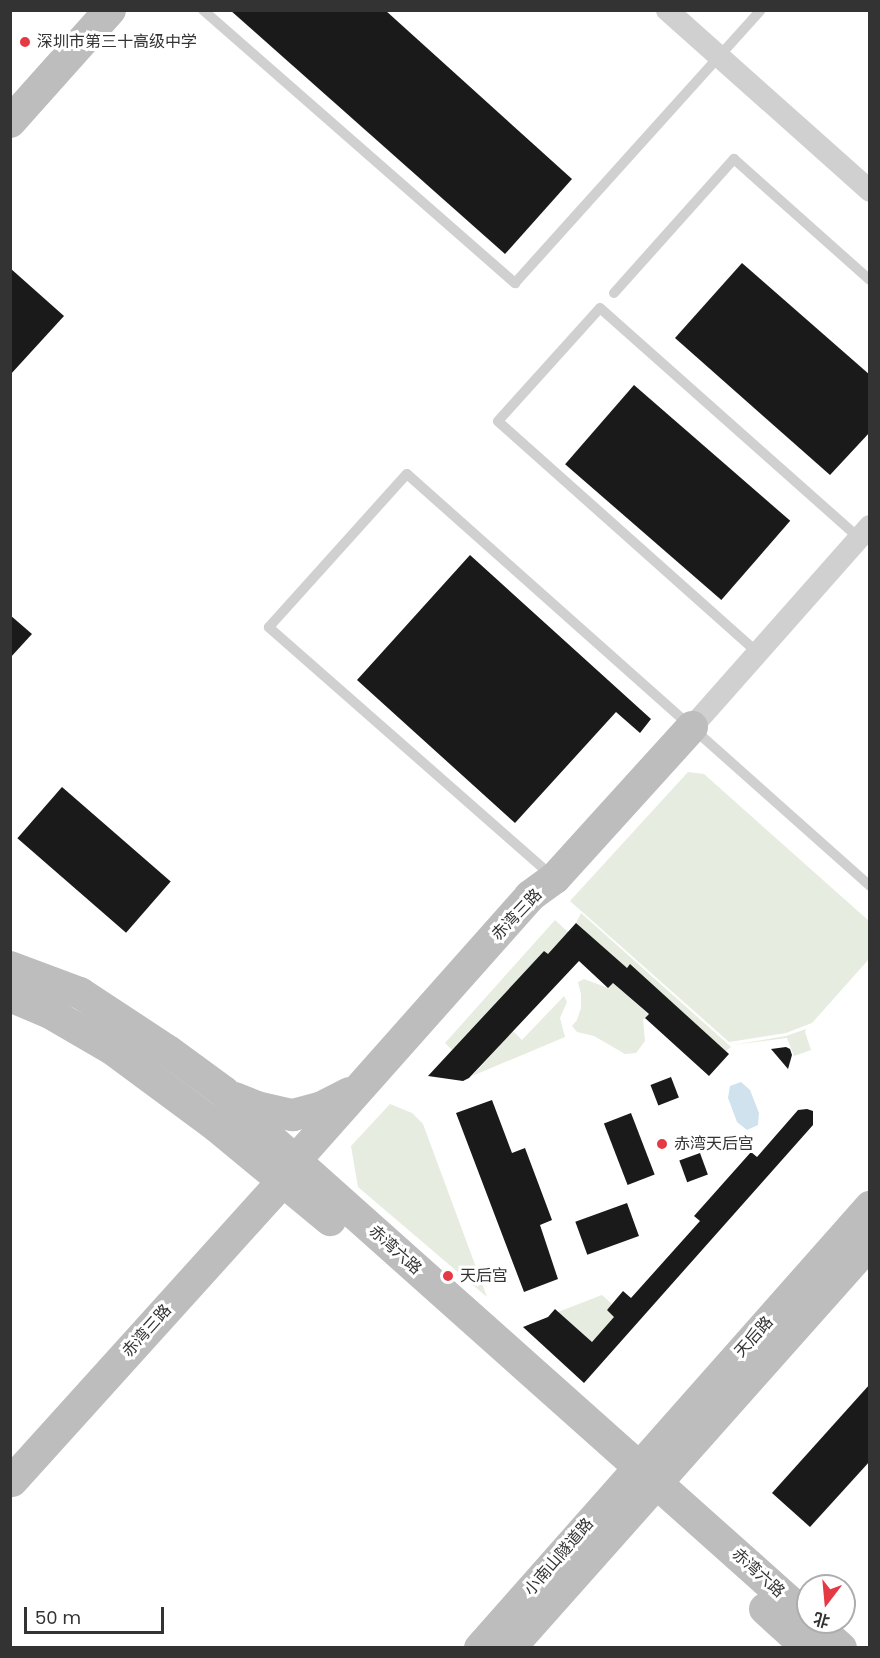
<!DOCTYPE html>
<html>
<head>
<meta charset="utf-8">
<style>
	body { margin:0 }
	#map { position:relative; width:880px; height:1658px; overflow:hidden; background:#fff; font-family:Poppins,"Noto Sans SC",sans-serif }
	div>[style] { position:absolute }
	.green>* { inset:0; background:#e6ecdf }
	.water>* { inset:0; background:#cfe2ee }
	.building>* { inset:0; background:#1a1a1a; transform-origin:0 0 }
	.lane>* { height:10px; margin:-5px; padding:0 5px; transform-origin:5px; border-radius:5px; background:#d0d0d0 }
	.street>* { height:22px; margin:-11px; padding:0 11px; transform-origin:11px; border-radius:11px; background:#d0d0d0 }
	.secondary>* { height:32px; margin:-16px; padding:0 16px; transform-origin:16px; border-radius:16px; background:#bdbdbd }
	.dots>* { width:16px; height:16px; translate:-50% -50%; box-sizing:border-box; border:3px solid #fff; border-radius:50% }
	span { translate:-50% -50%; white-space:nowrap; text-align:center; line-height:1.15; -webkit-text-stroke:6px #fff; paint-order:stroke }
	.poi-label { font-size:16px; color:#333 }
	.left { translate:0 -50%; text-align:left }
	.street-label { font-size:16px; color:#333 }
	.frame { position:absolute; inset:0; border:12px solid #333; pointer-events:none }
	.north { position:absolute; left:796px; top:1574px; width:60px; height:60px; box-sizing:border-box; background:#fff; border:2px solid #adadad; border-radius:50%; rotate:196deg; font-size:16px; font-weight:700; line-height:24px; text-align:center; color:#333 }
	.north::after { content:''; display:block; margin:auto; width:21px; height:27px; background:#e63946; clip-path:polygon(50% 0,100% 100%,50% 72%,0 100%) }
	.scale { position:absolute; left:24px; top:1607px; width:140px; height:27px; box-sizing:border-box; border:3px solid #333; border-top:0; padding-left:8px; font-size:18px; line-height:21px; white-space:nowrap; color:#333; -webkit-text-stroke:4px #fff; paint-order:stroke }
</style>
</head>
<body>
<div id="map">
	<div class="green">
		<div style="clip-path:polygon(688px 772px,704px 774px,869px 921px,869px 959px,812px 1023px,786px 1033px,729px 1042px,570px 901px)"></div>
		<div style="clip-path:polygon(581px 913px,731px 1047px,726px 1051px,630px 965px,626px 968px,576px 923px)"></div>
		<div style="clip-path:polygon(555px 920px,568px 932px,564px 969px,544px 951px,452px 1050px,445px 1043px)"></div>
		<div style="clip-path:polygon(584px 979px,608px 988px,613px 983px,648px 1014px,643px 1020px,645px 1041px,636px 1053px,625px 1054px,594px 1036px,577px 1032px,572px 1026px,577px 1020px,581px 1008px,581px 994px,578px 982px)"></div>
		<div style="clip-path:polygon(564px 996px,567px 1002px,560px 1018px,565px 1037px,472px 1076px,513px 1031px,522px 1040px)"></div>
		<div style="clip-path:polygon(806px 1029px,805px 1032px,811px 1050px,794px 1056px,787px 1038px,732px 1045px,786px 1036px)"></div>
		<div style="clip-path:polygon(390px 1104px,412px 1113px,423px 1124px,487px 1297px,358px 1187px,351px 1146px)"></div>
		<div style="clip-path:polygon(602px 1295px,612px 1304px,607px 1310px,614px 1317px,592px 1342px,558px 1312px)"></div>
	</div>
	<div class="water">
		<div style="clip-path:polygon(741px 1082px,750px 1090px,759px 1113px,758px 1125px,747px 1130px,737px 1122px,728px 1098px,730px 1086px)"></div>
	</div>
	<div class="building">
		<div style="clip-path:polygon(230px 10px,385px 10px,572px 179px,505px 254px)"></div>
		<div style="clip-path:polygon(742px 263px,870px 375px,870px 432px,830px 475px,675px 338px)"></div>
		<div style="clip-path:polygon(10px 268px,64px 316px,10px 375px)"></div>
		<div style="left:634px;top:385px;width:207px;height:105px;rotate:41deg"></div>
		<div style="clip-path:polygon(470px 555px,651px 719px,640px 733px,616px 712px,515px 823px,357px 680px)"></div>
		<div style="clip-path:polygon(10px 615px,32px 634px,10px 658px)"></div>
		<div style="left:62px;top:787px;width:144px;height:68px;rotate:41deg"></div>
		<div style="clip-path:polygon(576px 923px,627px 968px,630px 964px,729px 1054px,709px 1076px,645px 1018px,649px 1014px,613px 983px,608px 988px,579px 961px,469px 1078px,463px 1081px,428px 1076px,544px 951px,548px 954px)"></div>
		<div style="clip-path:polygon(786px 1047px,790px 1049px,792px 1055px,788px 1069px,771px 1049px)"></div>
		<div style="left:671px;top:1077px;width:22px;height:22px;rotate:69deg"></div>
		<div style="clip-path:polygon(492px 1100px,512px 1153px,525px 1148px,552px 1220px,540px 1225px,558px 1279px,524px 1292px,456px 1113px)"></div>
		<div style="clip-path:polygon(807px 1109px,813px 1111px,813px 1125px,584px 1383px,523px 1327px,548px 1317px,555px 1309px,592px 1342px,614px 1317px,607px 1310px,623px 1291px,631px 1298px,700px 1221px,694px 1216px,751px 1152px,757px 1157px,798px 1110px)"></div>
		<div style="left:631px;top:1113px;width:66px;height:29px;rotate:69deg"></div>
		<div style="left:700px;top:1153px;width:23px;height:22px;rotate:70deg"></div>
		<div style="left:627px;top:1203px;width:35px;height:55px;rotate:70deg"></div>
		<div style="clip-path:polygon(870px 1384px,870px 1461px,810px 1527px,772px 1493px)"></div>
	</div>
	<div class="lane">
		<div style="left:203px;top:10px;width:415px;rotate:41.2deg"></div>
		<div style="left:515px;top:283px;width:367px;rotate:-48deg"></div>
		<div style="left:614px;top:293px;width:180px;rotate:-48.2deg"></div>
		<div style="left:734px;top:159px;width:182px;rotate:41.7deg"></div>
		<div style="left:758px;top:653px;width:348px;rotate:-138.3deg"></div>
		<div style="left:498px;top:421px;width:152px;rotate:-47.9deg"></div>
		<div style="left:600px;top:308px;width:346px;rotate:41.6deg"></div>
		<div style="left:552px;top:876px;width:377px;rotate:-138.7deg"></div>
		<div style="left:269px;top:627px;width:206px;rotate:-48deg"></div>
		<div style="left:407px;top:474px;width:620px;rotate:41.66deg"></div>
	</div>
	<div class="street">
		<div style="left:667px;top:10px;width:272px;rotate:41.7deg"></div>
		<div style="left:692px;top:727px;width:268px;rotate:-48.5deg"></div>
	</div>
	<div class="secondary">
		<div style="left:10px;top:122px;width:150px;rotate:-48.2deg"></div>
		<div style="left:10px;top:967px;width:75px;rotate:20.4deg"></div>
		<div style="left:80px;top:993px;width:105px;rotate:33.4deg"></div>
		<div style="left:168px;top:1051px;width:69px;rotate:36.2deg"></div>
		<div style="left:224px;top:1092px;width:69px;rotate:45deg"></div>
		<div style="left:273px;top:1141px;width:717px;rotate:41.72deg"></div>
		<div style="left:10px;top:996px;width:43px;rotate:23deg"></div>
		<div style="left:50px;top:1013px;width:72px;rotate:30.1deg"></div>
		<div style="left:112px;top:1049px;width:129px;rotate:36.5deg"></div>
		<div style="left:216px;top:1126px;width:148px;rotate:39.5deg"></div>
		<div style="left:235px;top:1098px;width:24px;rotate:22deg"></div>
		<div style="left:257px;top:1107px;width:37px;rotate:13deg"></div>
		<div style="left:293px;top:1115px;width:28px;rotate:-15deg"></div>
		<div style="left:320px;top:1108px;width:33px;rotate:-27deg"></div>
		<div style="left:12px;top:1481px;width:404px;rotate:-47.9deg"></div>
		<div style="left:283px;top:1181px;width:23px;rotate:-59deg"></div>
		<div style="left:295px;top:1161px;width:354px;rotate:-48.4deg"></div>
		<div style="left:530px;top:896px;width:31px;rotate:-36deg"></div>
		<div style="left:555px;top:878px;width:204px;rotate:-47.8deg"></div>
		<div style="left:765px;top:1609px;width:58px;rotate:42.2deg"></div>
		<div style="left:812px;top:1622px;width:39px;rotate:42deg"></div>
		<div style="left:480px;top:1648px;width:589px;rotate:-48.51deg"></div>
		<div style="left:510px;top:1648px;width:542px;rotate:-48.37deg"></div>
	</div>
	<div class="dots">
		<div style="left:25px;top:42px;background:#e63946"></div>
		<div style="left:662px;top:1144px;background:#e63946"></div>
		<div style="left:448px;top:1276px;background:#e63946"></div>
	</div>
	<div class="poi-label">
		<span class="left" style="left:37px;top:42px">深圳市第三十高级中学</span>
		<span class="left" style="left:674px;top:1144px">赤湾天后宫</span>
		<span class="left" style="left:460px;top:1276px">天后宫</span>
	</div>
	<div class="street-label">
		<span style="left:517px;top:915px;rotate:-46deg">赤湾三路</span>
		<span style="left:395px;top:1250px;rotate:42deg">赤湾六路</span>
		<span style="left:147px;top:1331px;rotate:-48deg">赤湾三路</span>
		<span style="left:754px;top:1337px;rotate:-48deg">天后路</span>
		<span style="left:559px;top:1557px;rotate:-49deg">小南山隧道路</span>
		<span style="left:758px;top:1573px;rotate:42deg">赤湾六路</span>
	</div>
	<div class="frame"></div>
	<div class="north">北</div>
	<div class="scale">50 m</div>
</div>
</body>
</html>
